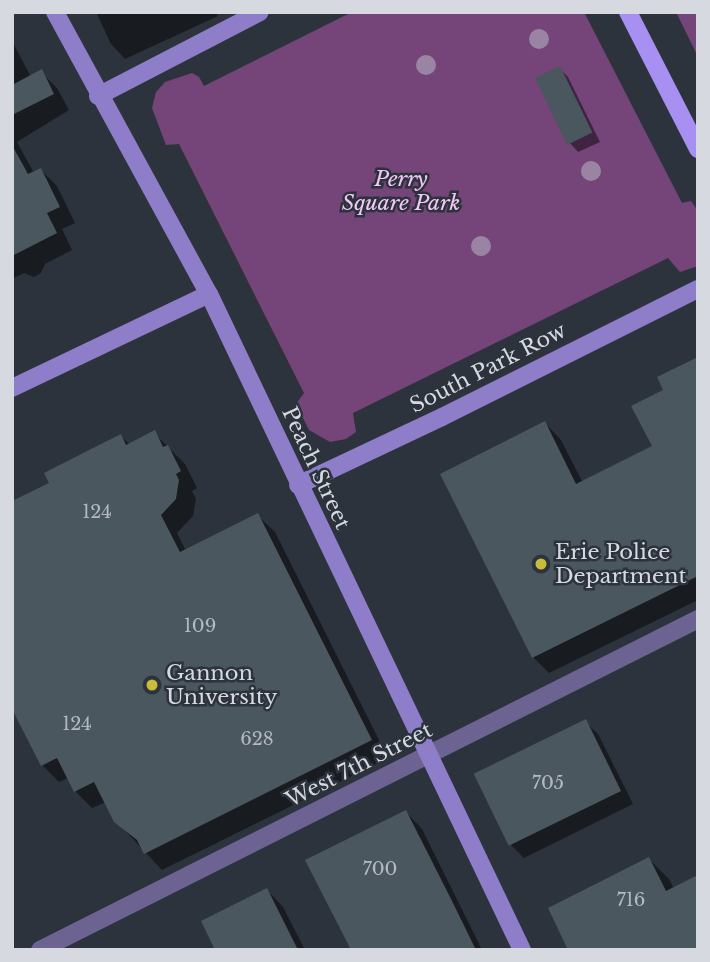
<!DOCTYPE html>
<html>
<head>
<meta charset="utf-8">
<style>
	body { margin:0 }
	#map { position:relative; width:710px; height:962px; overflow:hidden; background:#2d333d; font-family:"Libre Baskerville",serif }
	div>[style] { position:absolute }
	.green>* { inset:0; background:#754478 }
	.shadow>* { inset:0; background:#0007 }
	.building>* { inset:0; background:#4b575e; transform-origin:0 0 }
	.street>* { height:18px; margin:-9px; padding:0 9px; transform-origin:9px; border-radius:9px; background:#6d6392 }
	.secondary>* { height:18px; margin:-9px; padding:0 9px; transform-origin:9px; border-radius:9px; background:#8e7dc8 }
	.primary>* { height:18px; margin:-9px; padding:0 9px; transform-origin:9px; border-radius:9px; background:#a790f1 }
	.trees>* { width:20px; height:20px; margin:-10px; border-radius:50%; background:#9a84a3 }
	.dots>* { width:19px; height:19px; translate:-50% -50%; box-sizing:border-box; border:4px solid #2d333d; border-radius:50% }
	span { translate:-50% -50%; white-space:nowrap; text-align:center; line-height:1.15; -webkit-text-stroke:5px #2d333d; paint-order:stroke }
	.number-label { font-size:18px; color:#b3b9c0 }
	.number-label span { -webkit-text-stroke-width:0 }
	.park-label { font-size:21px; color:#f4c7f6; font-style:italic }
	.street-label { font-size:21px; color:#d6dae0 }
	.poi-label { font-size:21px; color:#d6dae0 }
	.left { translate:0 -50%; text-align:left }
	.frame { position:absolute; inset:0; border:14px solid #d6dae0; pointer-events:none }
</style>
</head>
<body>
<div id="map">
	<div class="green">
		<div style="clip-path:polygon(352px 12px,584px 12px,682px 203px,691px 201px,698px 211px,698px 266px,680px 272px,668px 258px,353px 413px,356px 432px,346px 439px,330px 442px,309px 430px,296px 404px,304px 393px,179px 144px,166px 145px,152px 108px,156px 92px,165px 82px,192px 73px,199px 77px,204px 86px)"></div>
		<div style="clip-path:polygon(676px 12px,698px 12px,698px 57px)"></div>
	</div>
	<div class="shadow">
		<div style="clip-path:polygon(96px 12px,216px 12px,218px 16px,125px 59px,111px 44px)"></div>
		<div style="clip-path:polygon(12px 41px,31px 77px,41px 72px,57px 88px,69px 110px,17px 142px,34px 173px,41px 170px,57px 186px,75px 223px,62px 229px,72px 250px,45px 264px,41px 273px,34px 277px,24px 273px,12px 279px)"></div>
		<div style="clip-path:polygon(559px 68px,568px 77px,600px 142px,578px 152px,570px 143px)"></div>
		<div style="clip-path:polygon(698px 361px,698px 600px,549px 673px,533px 657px,545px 423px,561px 440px,583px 483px,654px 447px)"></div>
		<div style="clip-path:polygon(154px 433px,185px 464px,197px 488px,192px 491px,196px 499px,193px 516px,177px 533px,186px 551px,257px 515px,275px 532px,388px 758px,162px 870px,116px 821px,106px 802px,92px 808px,75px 791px,68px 778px,59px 782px,42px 765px,12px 671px,12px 499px,15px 502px,52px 484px,121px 436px,130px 445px)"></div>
		<div style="clip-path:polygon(585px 722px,598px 734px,633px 804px,524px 858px,511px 845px)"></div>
		<div style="clip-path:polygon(406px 812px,422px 829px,482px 950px,353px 950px)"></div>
		<div style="clip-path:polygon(649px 859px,669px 879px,674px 889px,570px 950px)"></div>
		<div style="clip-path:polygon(267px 890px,283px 907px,305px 950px,217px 950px)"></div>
	</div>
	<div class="building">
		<div style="left:560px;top:66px;width:74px;height:28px;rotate:64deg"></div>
		<div style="clip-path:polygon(42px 69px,54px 94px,12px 115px,12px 85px)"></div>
		<div style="clip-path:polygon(12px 145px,28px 174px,41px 168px,60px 207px,47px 213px,57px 233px,12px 256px)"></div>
		<div style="clip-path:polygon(698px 357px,698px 576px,532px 658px,440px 474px,545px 421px,576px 484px,652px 446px,631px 406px,663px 390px,657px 377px)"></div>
		<div style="clip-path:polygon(155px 430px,163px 447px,168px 445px,181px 471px,176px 474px,179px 480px,176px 499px,161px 515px,180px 552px,258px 513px,372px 740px,144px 854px,137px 840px,114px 822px,94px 782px,74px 792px,57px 758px,41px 766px,12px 709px,12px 501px,49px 483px,44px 473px,95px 447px,121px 434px,126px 445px)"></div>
		<div style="left:586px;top:719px;width:80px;height:125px;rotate:64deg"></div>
		<div style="clip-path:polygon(406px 810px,452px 901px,476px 950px,351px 950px,305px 860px)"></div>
		<div style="clip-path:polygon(649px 857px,666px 891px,698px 875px,698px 950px,568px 950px,548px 908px)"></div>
		<div style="clip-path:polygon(267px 888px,298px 950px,215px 950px,201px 921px)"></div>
	</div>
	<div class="street">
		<div style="left:40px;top:950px;width:737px;rotate:-26.7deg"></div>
	</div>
	<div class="secondary">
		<div style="left:55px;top:12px;width:321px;rotate:61.4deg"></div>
		<div style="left:209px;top:294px;width:727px;rotate:64.49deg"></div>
		<div style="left:98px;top:96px;width:182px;rotate:-27.4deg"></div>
		<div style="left:12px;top:388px;width:218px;rotate:-25.5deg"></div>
		<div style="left:298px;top:485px;width:159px;rotate:-25.3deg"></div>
		<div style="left:442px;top:417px;width:286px;rotate:-26.6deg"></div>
	</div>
	<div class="primary">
		<div style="left:628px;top:12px;width:154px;rotate:62.9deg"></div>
	</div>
	<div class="trees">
		<div style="left:539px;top:39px"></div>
		<div style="left:426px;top:65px"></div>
		<div style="left:591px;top:171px"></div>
		<div style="left:481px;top:246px"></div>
	</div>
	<div class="dots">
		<div style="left:541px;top:564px;background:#c9ba3a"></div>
		<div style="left:152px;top:685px;background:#c9ba3a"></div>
	</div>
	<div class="number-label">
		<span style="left:97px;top:512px">124</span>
		<span style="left:200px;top:626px">109</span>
		<span style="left:77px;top:724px">124</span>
		<span style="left:257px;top:739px">628</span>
		<span style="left:548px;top:783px">705</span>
		<span style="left:380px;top:869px">700</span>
		<span style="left:631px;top:900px">716</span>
	</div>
	<div class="park-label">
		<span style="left:401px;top:191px">Perry<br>Square Park</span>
	</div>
	<div class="street-label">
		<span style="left:488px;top:368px;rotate:-27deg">South Park Row</span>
		<span style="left:316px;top:468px;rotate:65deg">Peach Street</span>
		<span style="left:359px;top:765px;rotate:-27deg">West 7th Street</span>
	</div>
	<div class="poi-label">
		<span class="left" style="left:555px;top:564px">Erie Police<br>Department</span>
		<span class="left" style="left:166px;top:685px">Gannon<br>University</span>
	</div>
	<div class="frame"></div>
</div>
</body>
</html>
